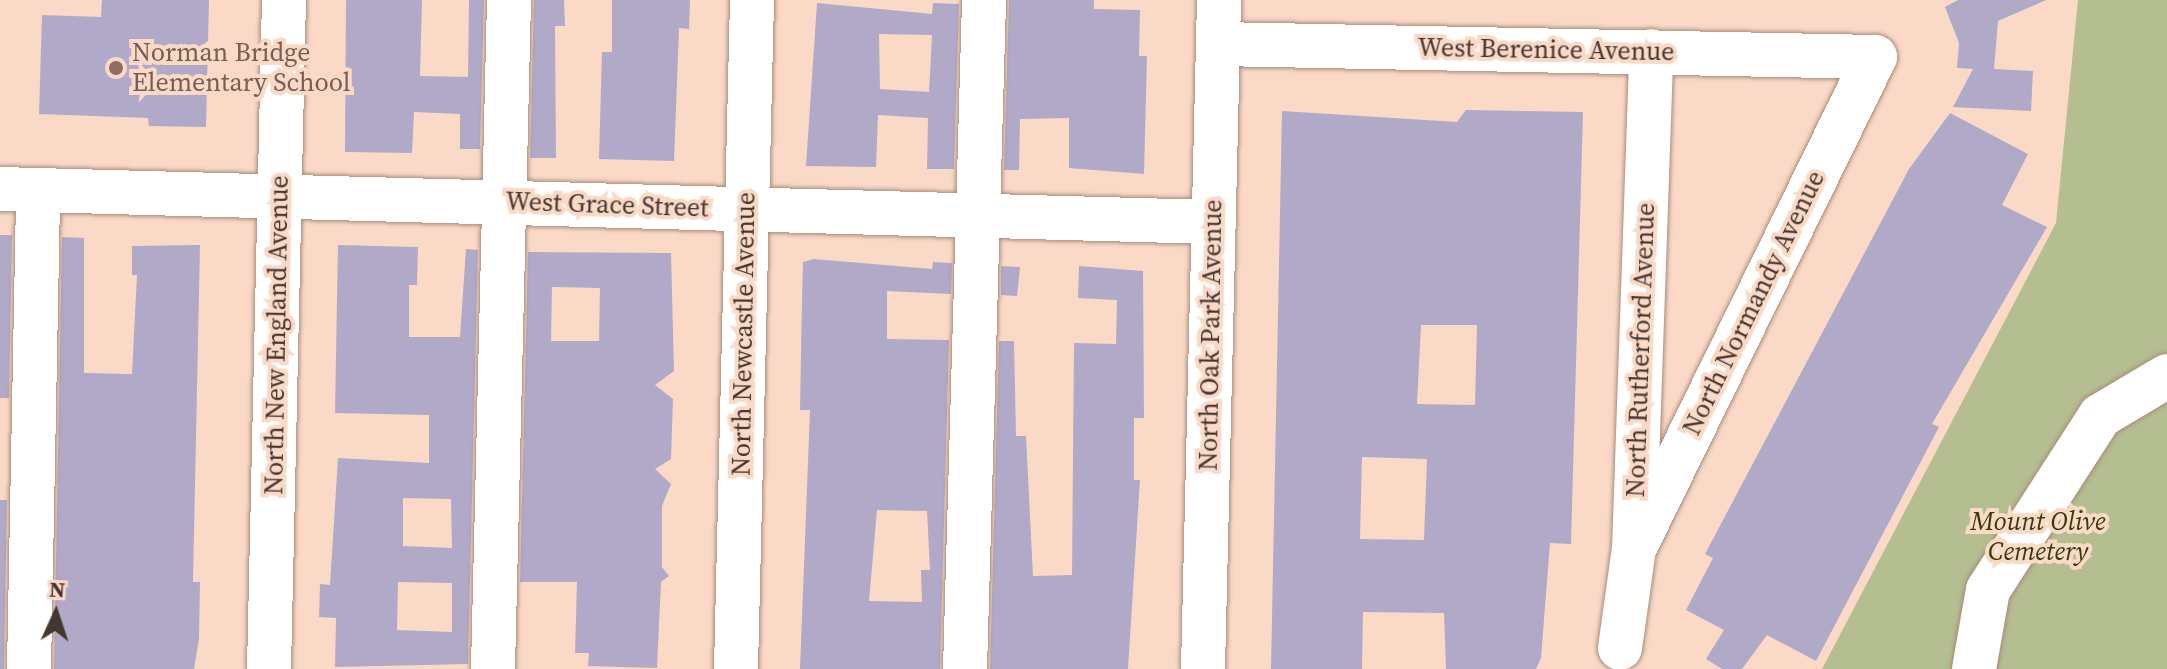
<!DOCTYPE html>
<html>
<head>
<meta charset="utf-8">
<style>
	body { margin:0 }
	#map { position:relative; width:2167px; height:669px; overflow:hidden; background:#fbd9c7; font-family:"Source Serif 4",serif }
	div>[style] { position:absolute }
	.green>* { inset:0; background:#b4be91 }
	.building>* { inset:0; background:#b1a9c8 }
	.roads { filter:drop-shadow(0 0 2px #aa8b7a) drop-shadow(0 0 2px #aa8b7a) }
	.minor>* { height:44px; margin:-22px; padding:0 22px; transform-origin:22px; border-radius:22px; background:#fff }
	.dots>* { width:22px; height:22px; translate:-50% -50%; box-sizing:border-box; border:4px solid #fbd9c7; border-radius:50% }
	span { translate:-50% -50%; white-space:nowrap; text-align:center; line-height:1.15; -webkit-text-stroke:8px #fbd9c7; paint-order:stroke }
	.street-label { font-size:26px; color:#443730 }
	.education-label { font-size:26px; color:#785e54 }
	.left { translate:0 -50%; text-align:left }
	.park-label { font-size:26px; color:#353c0b; font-style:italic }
	.north { position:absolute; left:16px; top:573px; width:80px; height:80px; -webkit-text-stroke:6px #fbd9c7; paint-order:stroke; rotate:3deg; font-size:22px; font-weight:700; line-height:32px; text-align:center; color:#443730 }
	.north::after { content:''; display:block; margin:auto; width:28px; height:36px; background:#443730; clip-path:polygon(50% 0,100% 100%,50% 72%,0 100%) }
</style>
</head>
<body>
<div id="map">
	<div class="green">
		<div style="clip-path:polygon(2078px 0,2167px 0,2167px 669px,1822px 669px,2056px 223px)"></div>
	</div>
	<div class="building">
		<div style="clip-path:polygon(102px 0,209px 0,206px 127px,149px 126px,148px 118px,39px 114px,42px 15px,101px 17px)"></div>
		<div style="clip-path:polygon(346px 0,422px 0,420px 76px,468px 77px,469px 0,484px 0,480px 149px,460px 149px,460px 114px,414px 112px,412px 153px,345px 152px)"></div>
		<div style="clip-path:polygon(534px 0,564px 0,565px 26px,555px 26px,556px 158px,530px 158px)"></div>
		<div style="clip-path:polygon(612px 0,690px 0,689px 29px,679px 28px,674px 161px,599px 159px,602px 52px,612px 52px)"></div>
		<div style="clip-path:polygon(1009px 0,1094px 0,1094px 9px,1140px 10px,1139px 56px,1147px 56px,1144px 174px,1069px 168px,1069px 118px,1020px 119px,1019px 170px,1004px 170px)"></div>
		<div style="clip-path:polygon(1958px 0,2046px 0,1998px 21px,1994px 69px,2033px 71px,2031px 111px,1953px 107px,1973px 69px,1957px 68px,1959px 43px,1945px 7px)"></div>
		<div style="clip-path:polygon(evenodd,817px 3px,932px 14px,933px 3px,959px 4px,954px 169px,927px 169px,928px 118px,878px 115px,876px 167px,806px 166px,817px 3px,879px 34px,932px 35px,929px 92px,880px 89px,879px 34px)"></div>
		<div style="clip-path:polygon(evenodd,1466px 110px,1583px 112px,1571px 544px,1550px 543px,1541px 658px,1536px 669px,1446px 669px,1444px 613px,1363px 612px,1362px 669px,1271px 669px,1282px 111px,1457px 122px,1466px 110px,1421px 325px,1477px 325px,1475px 405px,1417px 404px,1421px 325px,1466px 110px,1362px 457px,1427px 459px,1424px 540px,1360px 539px,1362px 457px)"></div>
		<div style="clip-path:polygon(1950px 113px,2028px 154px,2002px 205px,2047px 227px,1932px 424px,1939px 427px,1816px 661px,1767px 635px,1742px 669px,1722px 669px,1706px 659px,1724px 630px,1686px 610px,1713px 558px,1705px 554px,1909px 169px)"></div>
		<div style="clip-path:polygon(0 235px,12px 235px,9px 398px,0 398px)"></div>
		<div style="clip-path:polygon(62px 237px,84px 238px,84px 373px,132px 374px,137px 275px,132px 275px,132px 246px,200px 245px,193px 582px,200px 582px,199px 639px,194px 669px,54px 669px)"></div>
		<div style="clip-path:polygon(evenodd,338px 245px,418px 247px,417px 285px,409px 285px,409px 337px,460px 337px,466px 249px,478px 250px,468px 664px,335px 667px,336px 618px,319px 617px,320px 584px,330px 585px,338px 458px,429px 463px,429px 415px,335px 413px,338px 245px,403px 498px,451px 499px,452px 548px,403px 546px,403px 498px,338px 245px,398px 582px,452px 583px,452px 632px,397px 630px,398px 582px)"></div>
		<div style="clip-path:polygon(evenodd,528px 252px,671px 253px,674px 371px,655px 385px,673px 399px,671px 459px,655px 469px,671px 484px,662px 506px,662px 567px,669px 576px,661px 582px,657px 668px,588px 666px,589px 653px,575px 653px,577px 582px,520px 582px,528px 252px,552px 287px,600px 288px,599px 341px,551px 341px,552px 287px)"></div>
		<div style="clip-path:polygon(evenodd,814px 259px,932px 269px,933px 262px,952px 263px,951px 294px,887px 291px,887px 339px,949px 340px,940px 669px,800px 669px,810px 410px,800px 410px,802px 299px,803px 262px,814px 259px,877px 510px,927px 511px,930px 570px,921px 570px,922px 602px,869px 601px,877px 510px)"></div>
		<div style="clip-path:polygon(1001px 266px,1020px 267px,1017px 296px,1001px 295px)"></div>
		<div style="clip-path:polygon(1079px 266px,1143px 271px,1144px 418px,1134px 418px,1134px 480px,1140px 480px,1128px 669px,990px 669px,999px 341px,1014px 341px,1016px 436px,1026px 436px,1033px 576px,1072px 575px,1074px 343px,1116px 344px,1117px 300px,1078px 298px)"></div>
		<div style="clip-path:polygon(0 500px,7px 500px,4px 669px,0 669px)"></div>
	</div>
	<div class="roads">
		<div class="minor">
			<div style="left:1218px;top:44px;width:657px;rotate:1.13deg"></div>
			<div style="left:1875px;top:57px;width:548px;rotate:116.1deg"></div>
			<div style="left:0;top:189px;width:1214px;rotate:1.56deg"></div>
			<div style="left:1620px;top:648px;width:100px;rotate:-82deg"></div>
			<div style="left:1634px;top:549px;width:498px;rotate:-88deg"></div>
			<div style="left:29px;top:669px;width:479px;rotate:-88.9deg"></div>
			<div style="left:269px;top:669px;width:669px;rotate:-88.72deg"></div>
			<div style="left:493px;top:669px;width:669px;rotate:-88.63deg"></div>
			<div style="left:736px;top:669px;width:669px;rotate:-88.63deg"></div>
			<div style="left:965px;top:669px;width:669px;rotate:-88.37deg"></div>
			<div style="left:1203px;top:669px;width:669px;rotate:-88.63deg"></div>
			<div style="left:1974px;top:669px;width:80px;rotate:-80deg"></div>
			<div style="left:1988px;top:590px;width:207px;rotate:-57.2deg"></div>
			<div style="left:2100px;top:416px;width:78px;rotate:-30.8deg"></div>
		</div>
	</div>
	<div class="dots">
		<div style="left:116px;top:68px;background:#8d6e63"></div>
	</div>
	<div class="street-label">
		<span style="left:1546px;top:50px;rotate:1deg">West Berenice Avenue</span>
		<span style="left:607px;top:205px;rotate:2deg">West Grace Street</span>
		<span style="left:1754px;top:303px;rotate:-64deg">North Normandy Avenue</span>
		<span style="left:744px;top:334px;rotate:-89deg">North Newcastle Avenue</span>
		<span style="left:277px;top:335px;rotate:-89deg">North New England Avenue</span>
		<span style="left:1211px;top:335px;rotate:-89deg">North Oak Park Avenue</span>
		<span style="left:1641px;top:350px;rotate:-88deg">North Rutherford Avenue</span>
	</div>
	<div class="education-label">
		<span class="left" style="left:132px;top:68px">Norman Bridge<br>Elementary School</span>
	</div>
	<div class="park-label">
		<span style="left:2038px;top:537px">Mount Olive<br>Cemetery</span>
	</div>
	<div class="north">N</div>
</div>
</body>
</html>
